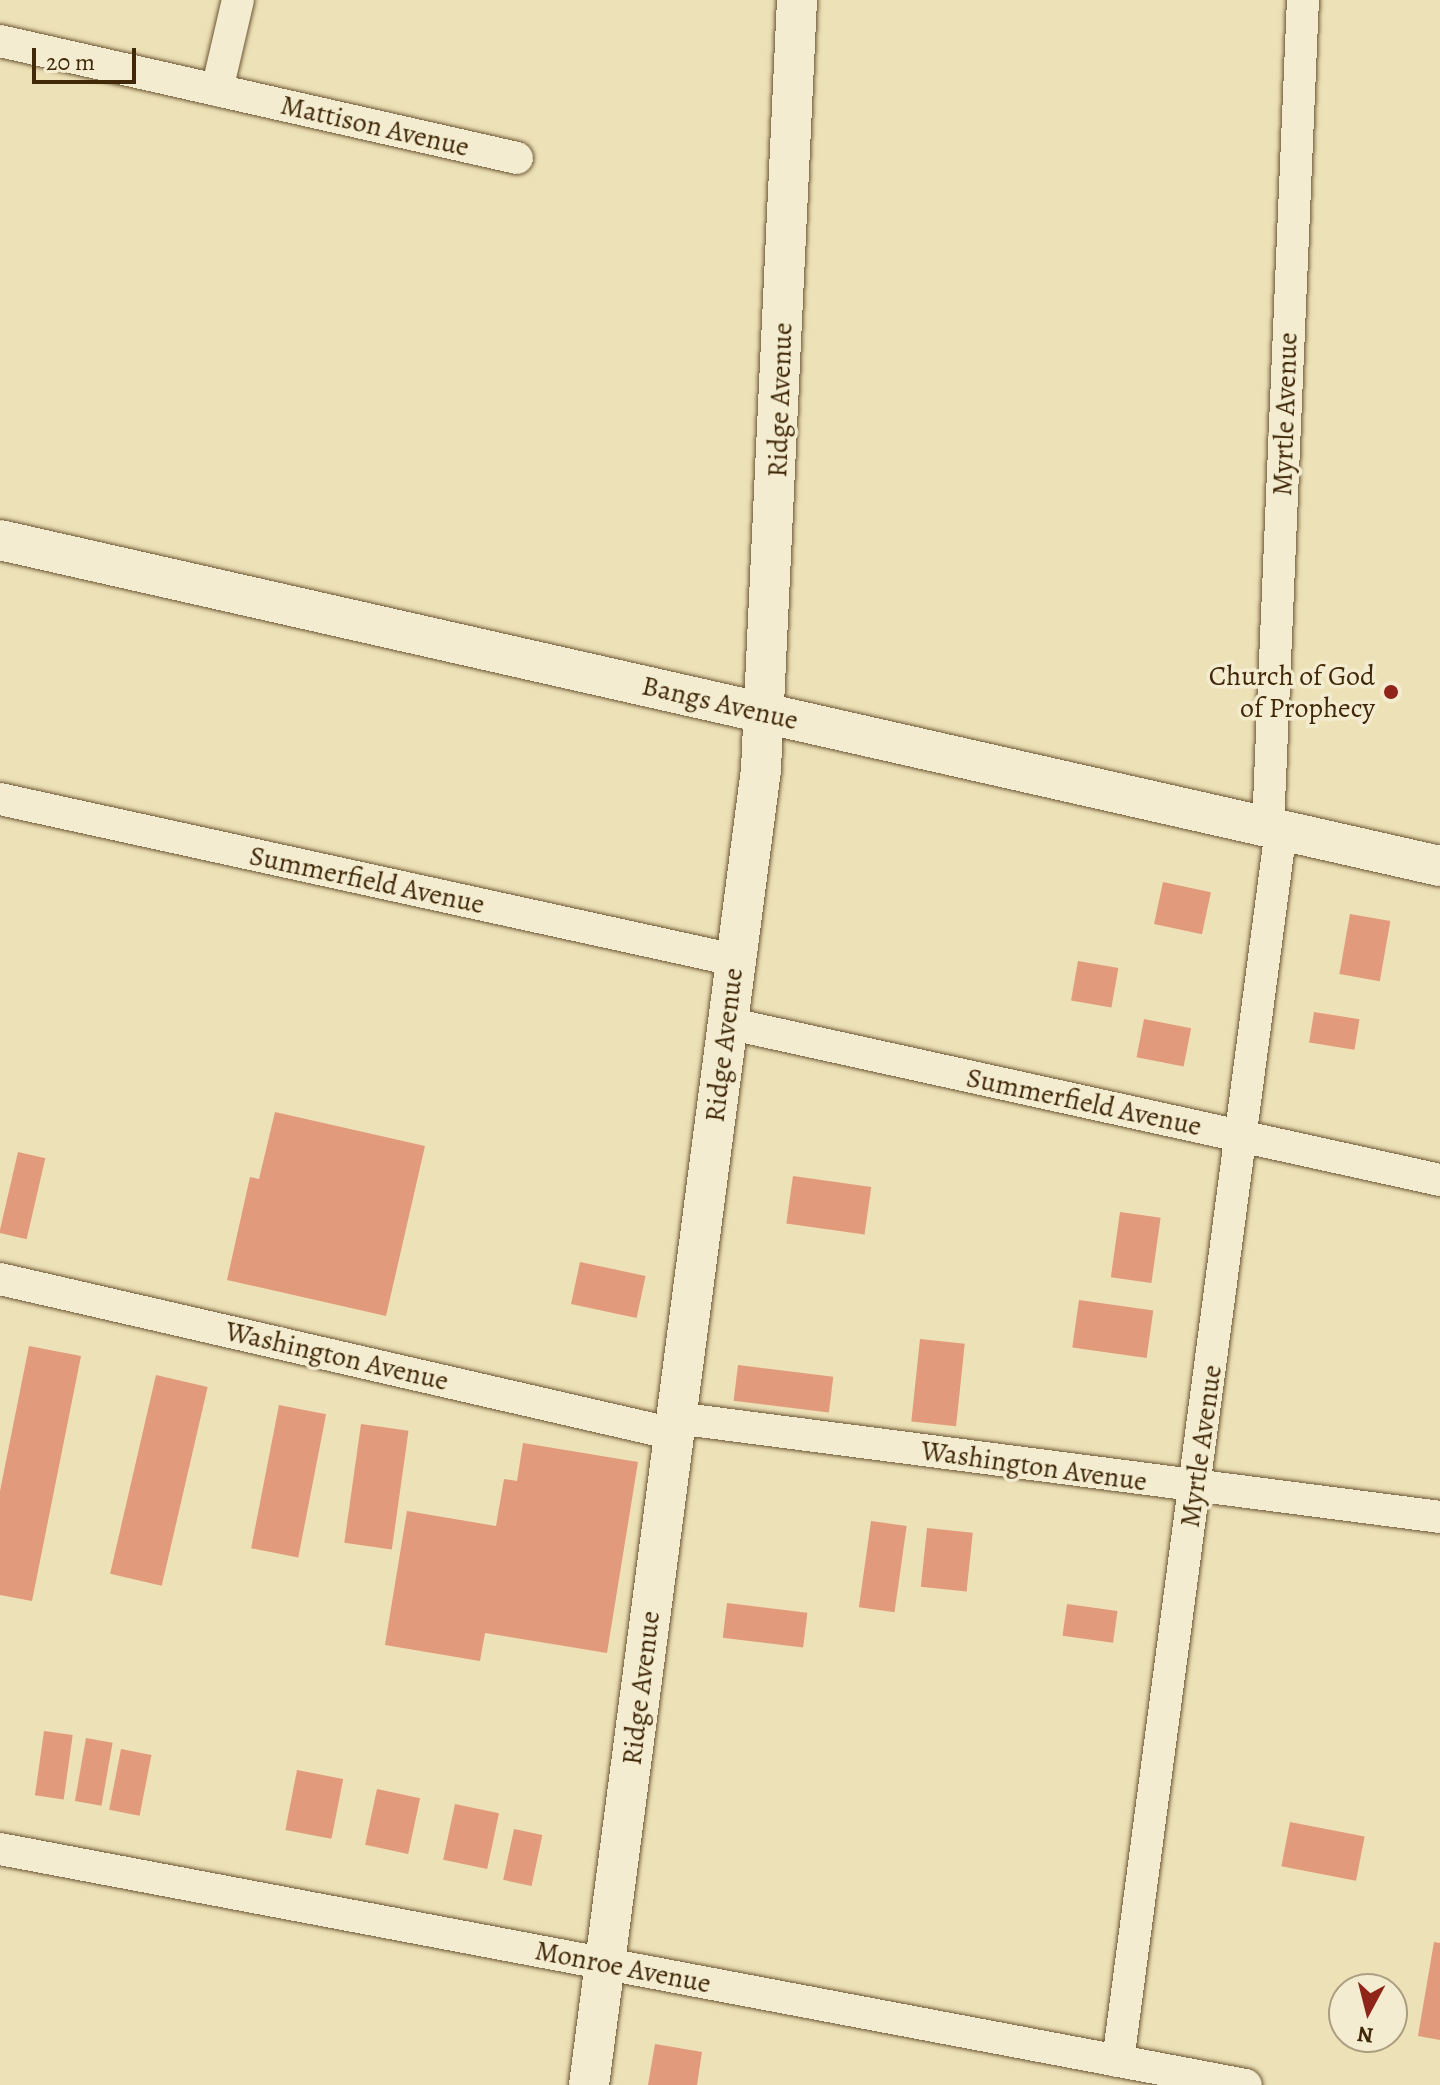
<!DOCTYPE html>
<html>
<head>
<meta charset="utf-8">
<style>
	body { margin:0 }
	#map { position:relative; width:1440px; height:2085px; overflow:hidden; background:#ede1b7; font-family:Alegreya,serif }
	div>[style] { position:absolute }
	.building>* { inset:0; background:#e29a7c; transform-origin:0 0 }
	.roads { filter:drop-shadow(0 0 2px #6c5634) drop-shadow(0 0 2px #6c5634) }
	.minor>* { height:32px; margin:-16px; padding:0 16px; transform-origin:16px; border-radius:16px; background:#f3ecd0 }
	.tertiary>* { height:40px; margin:-20px; padding:0 20px; transform-origin:20px; border-radius:20px; background:#f3ecd0 }
	.dots>* { width:22px; height:22px; translate:-50% -50%; box-sizing:border-box; border:4px solid #f3ecd0; border-radius:50% }
	span { translate:-50% -50%; white-space:nowrap; text-align:center; line-height:1.15; -webkit-text-stroke:7px #f3ecd0; paint-order:stroke }
	.street-label { font-size:28px; color:#412808 }
	.poi-label { font-size:28px; color:#412808 }
	.right { translate:-100% -50%; text-align:right }
	.north { position:absolute; left:1328px; top:1973px; width:80px; height:80px; box-sizing:border-box; background:#f3ecd0; border:2px solid #ac9e80; border-radius:50%; rotate:187deg; font-size:22px; font-weight:700; line-height:32px; text-align:center; color:#412808 }
	.north::after { content:''; display:block; margin:auto; width:28px; height:36px; background:#8f2418; clip-path:polygon(50% 0,100% 100%,50% 72%,0 100%) }
	.scale { position:absolute; left:32px; top:48px; width:104px; height:36px; box-sizing:border-box; border:4px solid #412808; border-top:0; padding-left:10px; font-size:24px; line-height:28px; white-space:nowrap; color:#412808; -webkit-text-stroke:6px #f3ecd0; paint-order:stroke }
</style>
</head>
<body>
<div id="map">
	<div class="building">
		<div style="left:1163px;top:882px;width:49px;height:43px;rotate:12deg"></div>
		<div style="left:1350px;top:914px;width:41px;height:61px;rotate:10deg"></div>
		<div style="left:1078px;top:961px;width:41px;height:40px;rotate:10deg"></div>
		<div style="left:1314px;top:1012px;width:46px;height:31px;rotate:9deg"></div>
		<div style="left:1144px;top:1019px;width:48px;height:39px;rotate:11deg"></div>
		<div style="clip-path:polygon(275px 1112px,425px 1146px,386px 1316px,227px 1280px,250px 1177px,259px 1179px)"></div>
		<div style="left:18px;top:1152px;width:28px;height:83px;rotate:13deg"></div>
		<div style="left:793px;top:1176px;width:79px;height:48px;rotate:8deg"></div>
		<div style="left:1120px;top:1212px;width:41px;height:66px;rotate:8deg"></div>
		<div style="left:580px;top:1262px;width:67px;height:43px;rotate:12deg"></div>
		<div style="left:1079px;top:1300px;width:75px;height:48px;rotate:8deg"></div>
		<div style="left:920px;top:1339px;width:45px;height:83px;rotate:6deg"></div>
		<div style="clip-path:polygon(29px 1346px,81px 1356px,32px 1601px,0 1595px,0 1491px)"></div>
		<div style="left:738px;top:1365px;width:96px;height:36px;rotate:7deg"></div>
		<div style="left:156px;top:1375px;width:53px;height:204px;rotate:13deg"></div>
		<div style="left:279px;top:1405px;width:48px;height:146px;rotate:11deg"></div>
		<div style="left:361px;top:1424px;width:48px;height:120px;rotate:8deg"></div>
		<div style="clip-path:polygon(523px 1443px,638px 1462px,607px 1653px,485px 1633px,480px 1661px,385px 1645px,407px 1511px,496px 1526px,504px 1479px,517px 1481px)"></div>
		<div style="left:871px;top:1521px;width:36px;height:87px;rotate:8deg"></div>
		<div style="left:927px;top:1528px;width:46px;height:59px;rotate:6deg"></div>
		<div style="left:727px;top:1603px;width:81px;height:35px;rotate:7deg"></div>
		<div style="left:1067px;top:1604px;width:51px;height:32px;rotate:8deg"></div>
		<div style="left:44px;top:1731px;width:29px;height:65px;rotate:8deg"></div>
		<div style="left:86px;top:1738px;width:27px;height:64px;rotate:10deg"></div>
		<div style="left:121px;top:1749px;width:31px;height:62px;rotate:11deg"></div>
		<div style="left:297px;top:1770px;width:47px;height:61px;rotate:11deg"></div>
		<div style="left:377px;top:1789px;width:44px;height:57px;rotate:12deg"></div>
		<div style="left:455px;top:1804px;width:45px;height:57px;rotate:12deg"></div>
		<div style="left:1290px;top:1822px;width:76px;height:45px;rotate:11deg"></div>
		<div style="left:514px;top:1829px;width:29px;height:52px;rotate:12deg"></div>
		<div style="clip-path:polygon(1434px 1942px,1440px 1943px,1440px 2040px,1418px 2036px)"></div>
		<div style="clip-path:polygon(655px 2044px,702px 2052px,697px 2085px,648px 2085px)"></div>
	</div>
	<div class="roads">
		<div class="minor">
			<div style="left:0;top:41px;width:530px;rotate:12.75deg"></div>
			<div style="left:217px;top:90px;width:92px;rotate:-76.9deg"></div>
			<div style="left:0;top:799px;width:752px;rotate:12.36deg"></div>
			<div style="left:1268px;top:827px;width:828px;rotate:-87.58deg"></div>
			<div style="left:727px;top:1023px;width:730px;rotate:12.42deg"></div>
			<div style="left:0;top:1279px;width:692px;rotate:12.95deg"></div>
			<div style="left:676px;top:1418px;width:770px;rotate:7.38deg"></div>
			<div style="left:0;top:1849px;width:1268px;rotate:10.73deg"></div>
			<div style="left:1118px;top:2061px;width:1242px;rotate:-82.46deg"></div>
		</div>
		<div class="tertiary">
			<div style="left:0;top:540px;width:1476px;rotate:12.76deg"></div>
			<div style="left:589px;top:2085px;width:1327px;rotate:-82.55deg"></div>
			<div style="left:761px;top:769px;width:770px;rotate:-87.32deg"></div>
		</div>
	</div>
	<div class="dots">
		<div style="left:1391px;top:692px;background:#8f2418"></div>
	</div>
	<div class="street-label">
		<span style="left:375px;top:126px;rotate:13deg">Mattison Avenue</span>
		<span style="left:780px;top:400px;rotate:-88deg">Ridge Avenue</span>
		<span style="left:1285px;top:414px;rotate:-88deg">Myrtle Avenue</span>
		<span style="left:720px;top:703px;rotate:13deg">Bangs Avenue</span>
		<span style="left:367px;top:880px;rotate:12deg">Summerfield Avenue</span>
		<span style="left:724px;top:1045px;rotate:-83deg">Ridge Avenue</span>
		<span style="left:1084px;top:1102px;rotate:12deg">Summerfield Avenue</span>
		<span style="left:337px;top:1356px;rotate:13deg">Washington Avenue</span>
		<span style="left:1201px;top:1446px;rotate:-82deg">Myrtle Avenue</span>
		<span style="left:1034px;top:1466px;rotate:8deg">Washington Avenue</span>
		<span style="left:641px;top:1688px;rotate:-83deg">Ridge Avenue</span>
		<span style="left:623px;top:1967px;rotate:11deg">Monroe Avenue</span>
	</div>
	<div class="poi-label">
		<span class="right" style="left:1375px;top:692px">Church of God<br>of Prophecy</span>
	</div>
	<div class="north">N</div>
	<div class="scale">20 m</div>
</div>
</body>
</html>
